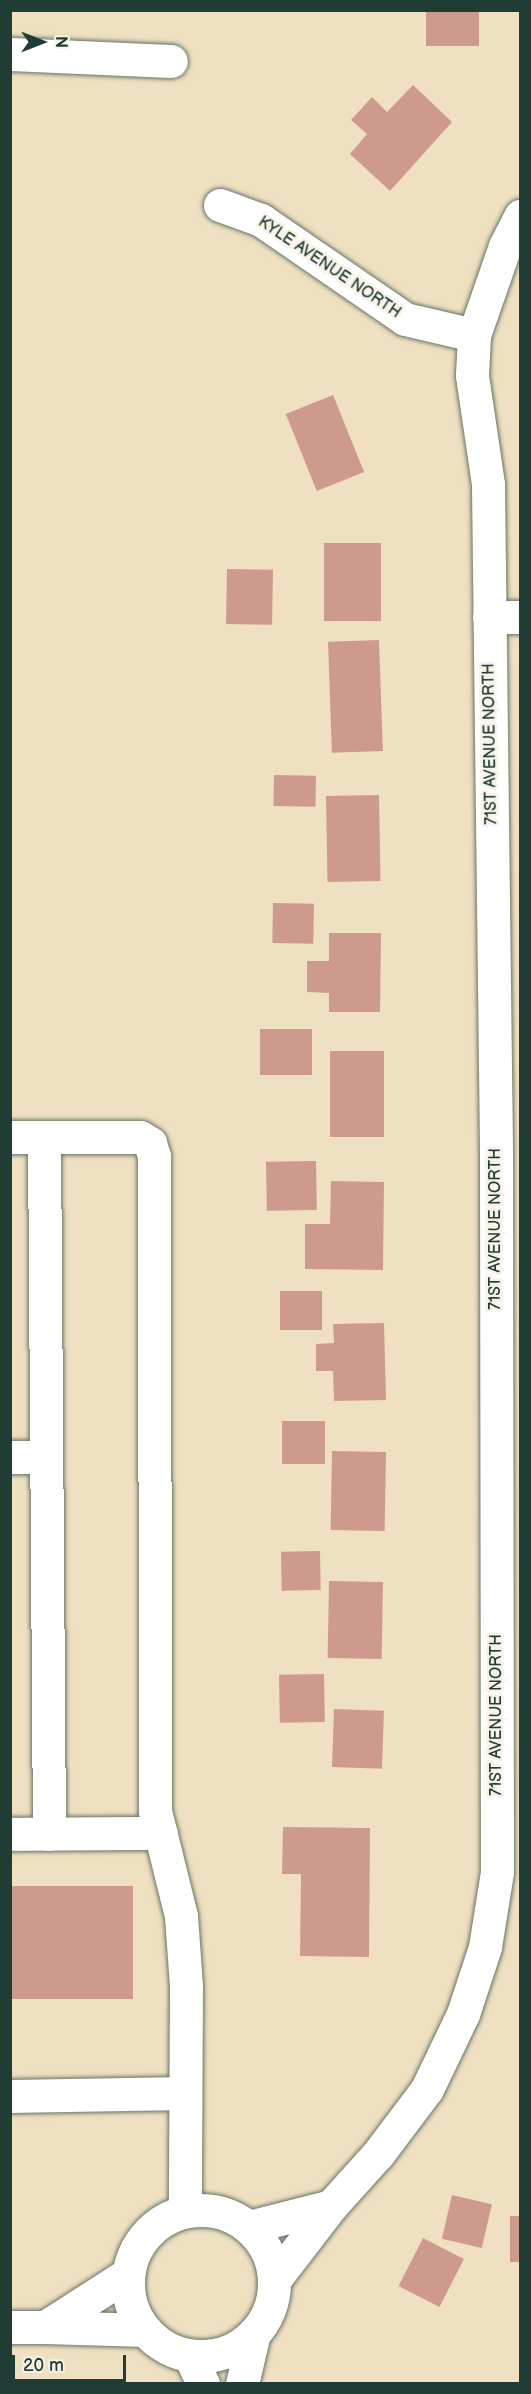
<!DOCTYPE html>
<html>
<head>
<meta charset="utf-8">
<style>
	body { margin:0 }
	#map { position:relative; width:531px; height:2394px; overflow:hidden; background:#efe0c1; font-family:"Balsamiq Sans",sans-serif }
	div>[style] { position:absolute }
	.building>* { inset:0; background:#ce9a8e; transform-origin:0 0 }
	.roads { filter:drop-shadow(0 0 2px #687665) drop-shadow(0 0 2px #687665) }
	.minor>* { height:33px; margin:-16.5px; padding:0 16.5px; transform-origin:16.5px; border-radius:16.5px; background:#fff }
	.minor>.ring { margin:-16.5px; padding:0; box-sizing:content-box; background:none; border:33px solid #fff; border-radius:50% }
	span { translate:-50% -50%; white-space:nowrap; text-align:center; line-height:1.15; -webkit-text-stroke:6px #f7f3e8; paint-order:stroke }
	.street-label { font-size:16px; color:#1f3d34 }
	.frame { position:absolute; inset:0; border:12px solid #1f3d34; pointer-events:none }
	.north { position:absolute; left:12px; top:12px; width:60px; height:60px; -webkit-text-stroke:4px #f7f3e8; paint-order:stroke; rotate:90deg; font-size:16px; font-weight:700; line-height:24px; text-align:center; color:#1f3d34 }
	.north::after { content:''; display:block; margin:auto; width:21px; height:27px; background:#1f3d34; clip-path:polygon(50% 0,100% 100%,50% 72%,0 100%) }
	.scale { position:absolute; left:12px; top:2355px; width:114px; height:27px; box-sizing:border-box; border:3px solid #1f3d34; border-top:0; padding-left:8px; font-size:18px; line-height:21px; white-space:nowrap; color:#1f3d34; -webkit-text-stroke:4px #f7f3e8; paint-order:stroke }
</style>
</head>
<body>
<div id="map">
	<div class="building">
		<div style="left:426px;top:10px;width:53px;height:36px"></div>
		<div style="clip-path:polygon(413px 85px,452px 122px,390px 191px,350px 154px,367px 134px,351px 120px,372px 97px,387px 112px)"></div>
		<div style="left:333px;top:395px;width:83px;height:51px;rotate:68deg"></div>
		<div style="left:324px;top:543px;width:57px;height:78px"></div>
		<div style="left:227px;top:569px;width:46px;height:55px;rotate:1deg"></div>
		<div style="left:379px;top:640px;width:111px;height:51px;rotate:88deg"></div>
		<div style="left:274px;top:775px;width:42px;height:31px;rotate:1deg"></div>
		<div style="left:379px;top:795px;width:86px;height:53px;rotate:89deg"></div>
		<div style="left:273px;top:903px;width:41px;height:40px;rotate:1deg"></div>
		<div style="clip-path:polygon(329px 933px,381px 933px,380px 1012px,329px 1012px,329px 993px,307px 992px,307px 961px,329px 961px)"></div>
		<div style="left:312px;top:1029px;width:46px;height:52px;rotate:90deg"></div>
		<div style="left:330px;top:1051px;width:54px;height:86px"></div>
		<div style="left:316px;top:1161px;width:49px;height:50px;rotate:89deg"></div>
		<div style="clip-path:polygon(331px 1181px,384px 1182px,383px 1270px,305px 1269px,305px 1224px,330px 1224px)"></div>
		<div style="left:280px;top:1291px;width:42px;height:39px"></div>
		<div style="clip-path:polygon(384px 1323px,386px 1400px,334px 1401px,333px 1371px,316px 1371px,316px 1344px,334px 1343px,333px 1324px)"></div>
		<div style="left:282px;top:1421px;width:43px;height:43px"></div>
		<div style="left:332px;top:1451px;width:54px;height:79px;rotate:1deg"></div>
		<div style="left:320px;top:1551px;width:39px;height:39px;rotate:89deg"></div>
		<div style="left:329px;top:1581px;width:54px;height:77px;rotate:1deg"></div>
		<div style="left:324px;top:1674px;width:48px;height:45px;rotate:89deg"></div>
		<div style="left:334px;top:1709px;width:50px;height:58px;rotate:2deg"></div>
		<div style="clip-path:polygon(283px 1827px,370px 1828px,369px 1957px,300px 1956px,301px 1874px,282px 1874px)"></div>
		<div style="left:10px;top:1886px;width:123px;height:113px"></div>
		<div style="left:452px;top:2195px;width:41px;height:45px;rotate:13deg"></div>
		<div style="left:510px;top:2216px;width:10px;height:46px"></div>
		<div style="left:423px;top:2238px;width:46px;height:54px;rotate:27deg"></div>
	</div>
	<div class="roads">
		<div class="minor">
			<div style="left:10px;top:54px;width:161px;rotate:2.5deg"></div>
			<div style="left:220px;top:205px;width:44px;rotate:20.1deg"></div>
			<div style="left:261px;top:220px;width:175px;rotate:34.5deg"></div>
			<div style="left:405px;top:319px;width:71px;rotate:13.1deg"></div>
			<div style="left:489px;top:617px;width:31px"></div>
			<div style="left:10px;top:1137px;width:130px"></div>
			<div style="left:140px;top:1137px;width:12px;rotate:31deg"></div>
			<div style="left:150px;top:1143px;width:14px;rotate:73deg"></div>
			<div style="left:154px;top:1156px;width:655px;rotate:89.91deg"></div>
			<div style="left:155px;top:1811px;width:108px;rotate:76.1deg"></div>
			<div style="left:181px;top:1916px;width:69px;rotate:85.9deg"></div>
			<div style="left:186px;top:1985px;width:226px;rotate:90.3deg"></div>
			<div style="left:44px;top:1137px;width:697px;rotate:89.59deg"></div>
			<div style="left:10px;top:1457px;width:36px"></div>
			<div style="left:10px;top:1834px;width:151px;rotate:-0.4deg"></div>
			<div style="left:10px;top:2096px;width:175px;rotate:-1deg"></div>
			<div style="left:331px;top:2206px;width:70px;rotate:-47.9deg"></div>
			<div style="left:378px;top:2154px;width:81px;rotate:-53deg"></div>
			<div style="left:427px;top:2089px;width:83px;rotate:-64.4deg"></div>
			<div style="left:463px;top:2014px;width:71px;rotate:-71.8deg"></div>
			<div style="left:485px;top:1947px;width:76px;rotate:-80.9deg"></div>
			<div style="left:497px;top:1872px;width:722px;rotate:-90.08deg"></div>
			<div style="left:496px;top:1150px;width:666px;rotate:-90.69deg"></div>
			<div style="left:488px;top:484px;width:110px;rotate:-98.4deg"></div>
			<div style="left:472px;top:375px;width:40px;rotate:-87.1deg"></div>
			<div style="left:474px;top:335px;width:94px;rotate:-70.8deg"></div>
			<div style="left:505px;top:246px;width:34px;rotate:-63deg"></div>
			<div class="ring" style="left:128px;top:2210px;width:113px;height:113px"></div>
			<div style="left:249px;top:2227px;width:85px;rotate:-14.4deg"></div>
			<div style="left:331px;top:2206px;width:92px;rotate:127.5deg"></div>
			<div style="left:128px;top:2274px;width:98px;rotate:147.4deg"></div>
			<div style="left:45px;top:2327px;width:100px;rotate:1.7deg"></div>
			<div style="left:10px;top:2327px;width:35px"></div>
			<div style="left:190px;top:2356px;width:31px;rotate:65deg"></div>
			<div style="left:242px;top:2384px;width:52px;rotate:-76.8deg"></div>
		</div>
	</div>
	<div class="street-label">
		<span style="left:329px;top:268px;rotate:34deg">KYLE AVENUE NORTH</span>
		<span style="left:491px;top:744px;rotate:-91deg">71ST AVENUE NORTH</span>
		<span style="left:496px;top:1229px;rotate:-90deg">71ST AVENUE NORTH</span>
		<span style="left:497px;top:1715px;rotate:-90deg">71ST AVENUE NORTH</span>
	</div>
	<div class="frame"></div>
	<div class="north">N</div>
	<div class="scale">20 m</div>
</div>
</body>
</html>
